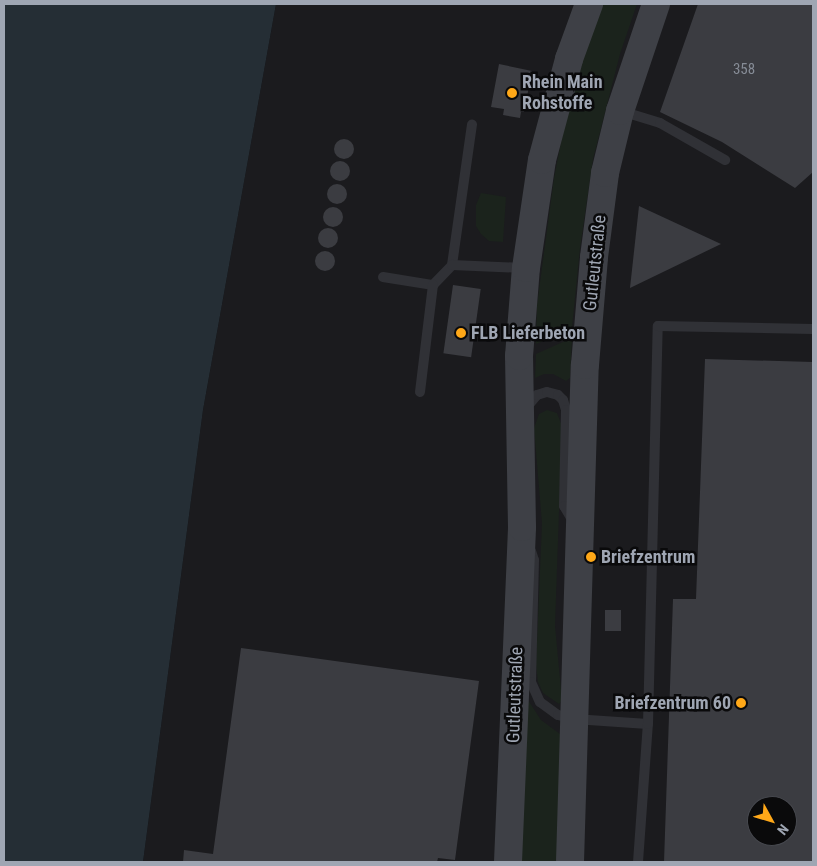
<!DOCTYPE html>
<html>
<head>
<meta charset="utf-8">
<style>
	body { margin:0 }
	#map { position:relative; width:817px; height:866px; overflow:hidden; background:#0f0f11; font-family:"Roboto Condensed",sans-serif }
	div>[style] { position:absolute }
	.built>* { inset:0; background:#1b1b1e }
	.green>* { inset:0; background:#1b231c }
	.water>* { inset:0; background:#252e35 }
	.building>* { inset:0; background:#3b3c41; transform-origin:0 0 }
	.round { border-radius:50% }
	.lane>* { height:10px; margin:-5px; padding:0 5px; transform-origin:5px; border-radius:5px; background:#303136 }
	.secondary>* { height:28px; margin:-14px; padding:0 14px; transform-origin:14px; border-radius:14px; background:#3e4046 }
	.dots>* { width:14px; height:14px; translate:-50% -50%; box-sizing:border-box; border:2px solid #0a0a0b; border-radius:50% }
	span { translate:-50% -50%; white-space:nowrap; text-align:center; line-height:1.15; -webkit-text-stroke:5px #0a0a0b; paint-order:stroke }
	.number-label { font-size:15px; color:#868c96 }
	.number-label span { -webkit-text-stroke-width:0 }
	.poi-label { font-size:18px; color:#9fa6b3; font-weight:700 }
	.left { translate:0 -50%; text-align:left }
	.right { translate:-100% -50%; text-align:right }
	.street-label { font-size:18px; color:#9fa6b3 }
	.frame { position:absolute; inset:0; border:5px solid #9fa6b3; pointer-events:none }
	.north { position:absolute; left:747px; top:796px; width:50px; height:50px; box-sizing:border-box; background:#0a0a0b; border:1px solid #46484e; border-radius:50%; rotate:129deg; font-size:14px; font-weight:700; line-height:20px; text-align:center; color:#9fa6b3 }
	.north::after { content:''; display:block; margin:auto; width:18px; height:22px; background:#ffa818; clip-path:polygon(50% 0,100% 100%,50% 72%,0 100%) }
</style>
</head>
<body>
<div id="map">
	<div class="built">
		<div style="clip-path:polygon(evenodd,276px 4px,813px 4px,813px 862px,143px 862px,203px 410px,276px 4px,757px 806px,787px 806px,787px 836px,757px 836px,757px 806px)"></div>
	</div>
	<div class="green">
		<div style="clip-path:polygon(600px 4px,637px 4px,620px 54px,593px 159px,580px 248px,572px 328px,536px 344px,537px 305px,554px 178px,566px 117px)"></div>
		<div style="clip-path:polygon(481px 193px,506px 197px,503px 242px,489px 241px,481px 234px,476px 226px,476px 205px)"></div>
		<div style="clip-path:polygon(572px 338px,570px 378px,566px 381px,553px 374px,544px 374px,535px 378px,536px 354px)"></div>
		<div style="clip-path:polygon(547px 410px,557px 413px,562px 426px,555px 626px,562px 700px,559px 704px,543px 693px,538px 682px,536px 665px,542px 523px,534px 428px,539px 414px)"></div>
		<div style="clip-path:polygon(528px 700px,541px 720px,560px 734px,558px 862px,521px 862px)"></div>
	</div>
	<div class="water">
		<div style="clip-path:polygon(4px 4px,276px 4px,203px 410px,143px 862px,4px 862px)"></div>
	</div>
	<div class="building">
		<div style="clip-path:polygon(698px 4px,813px 4px,813px 172px,795px 188px,722px 142px,660px 112px)"></div>
		<div style="clip-path:polygon(499px 64px,532px 71px,524px 112px,521px 112px,520px 118px,503px 115px,504px 109px,491px 107px)"></div>
		<div class="round" style="left:334px;top:139px;width:20px;height:20px"></div>
		<div class="round" style="left:330px;top:161px;width:20px;height:20px"></div>
		<div class="round" style="left:327px;top:184px;width:20px;height:20px"></div>
		<div style="clip-path:polygon(639px 206px,721px 244px,630px 288px)"></div>
		<div class="round" style="left:323px;top:207px;width:20px;height:20px"></div>
		<div class="round" style="left:318px;top:228px;width:20px;height:20px"></div>
		<div class="round" style="left:315px;top:251px;width:20px;height:20px"></div>
		<div style="left:453px;top:285px;width:28px;height:69px;rotate:8deg"></div>
		<div style="clip-path:polygon(evenodd,705px 359px,813px 362px,813px 862px,664px 862px,673px 599px,696px 599px,705px 359px,757px 806px,787px 806px,787px 836px,757px 836px,757px 806px)"></div>
		<div style="left:605px;top:610px;width:16px;height:21px"></div>
		<div style="clip-path:polygon(241px 648px,479px 681px,455px 860px,438px 858px,437px 862px,183px 862px,184px 850px,213px 854px)"></div>
	</div>
	<div class="lane">
		<div style="left:621px;top:111px;width:41px;rotate:17.1deg"></div>
		<div style="left:660px;top:123px;width:75px;rotate:29.6deg"></div>
		<div style="left:452px;top:265px;width:142px;rotate:-81.9deg"></div>
		<div style="left:383px;top:277px;width:51px;rotate:9.1deg"></div>
		<div style="left:433px;top:285px;width:28px;rotate:-46deg"></div>
		<div style="left:452px;top:265px;width:73px;rotate:2.4deg"></div>
		<div style="left:420px;top:392px;width:108px;rotate:-83.1deg"></div>
		<div style="left:526px;top:408px;width:17px;rotate:-50deg"></div>
		<div style="left:537px;top:395px;width:10px;rotate:-17deg"></div>
		<div style="left:547px;top:392px;width:11px;rotate:15deg"></div>
		<div style="left:558px;top:395px;width:7px;rotate:45deg"></div>
		<div style="left:563px;top:400px;width:10px;rotate:73deg"></div>
		<div style="left:566px;top:410px;width:96px;rotate:91.2deg"></div>
		<div style="left:564px;top:506px;width:17px;rotate:59deg"></div>
		<div style="left:531px;top:551px;width:9px;rotate:72deg"></div>
		<div style="left:534px;top:560px;width:122px;rotate:91.4deg"></div>
		<div style="left:531px;top:682px;width:22px;rotate:66deg"></div>
		<div style="left:540px;top:702px;width:22px;rotate:36deg"></div>
		<div style="left:558px;top:715px;width:16px;rotate:14deg"></div>
		<div style="left:574px;top:719px;width:74px;rotate:3.9deg"></div>
		<div style="left:638px;top:862px;width:138px;rotate:-85.9deg"></div>
		<div style="left:648px;top:724px;width:398px;rotate:-88.6deg"></div>
		<div style="left:658px;top:326px;width:155px;rotate:1.1deg"></div>
	</div>
	<div class="secondary">
		<div style="left:508px;top:862px;width:335px;rotate:-87.6deg"></div>
		<div style="left:522px;top:527px;width:171px;rotate:-91deg"></div>
		<div style="left:519px;top:356px;width:88px;rotate:-85.5deg"></div>
		<div style="left:526px;top:268px;width:109px;rotate:-81.6deg"></div>
		<div style="left:542px;top:160px;width:105px;rotate:-75deg"></div>
		<div style="left:569px;top:59px;width:59px;rotate:-70deg"></div>
		<div style="left:570px;top:862px;width:497px;rotate:-88.3deg"></div>
		<div style="left:585px;top:365px;width:108px;rotate:-85.2deg"></div>
		<div style="left:594px;top:257px;width:85px;rotate:-82.5deg"></div>
		<div style="left:605px;top:173px;width:64px;rotate:-76.4deg"></div>
		<div style="left:620px;top:111px;width:113px;rotate:-71.4deg"></div>
	</div>
	<div class="dots">
		<div style="left:512px;top:93px;background:#ffa818"></div>
		<div style="left:461px;top:333px;background:#ffa818"></div>
		<div style="left:591px;top:557px;background:#ffa818"></div>
		<div style="left:741px;top:703px;background:#ffa818"></div>
	</div>
	<div class="number-label">
		<span style="left:744px;top:70px">358</span>
	</div>
	<div class="poi-label">
		<span class="left" style="left:522px;top:93px">Rhein Main<br>Rohstoffe</span>
		<span class="left" style="left:471px;top:333px">FLB Lieferbeton</span>
		<span class="left" style="left:601px;top:557px">Briefzentrum</span>
		<span class="right" style="left:731px;top:703px">Briefzentrum 60</span>
	</div>
	<div class="street-label">
		<span style="left:595px;top:263px;rotate:-84deg">Gutleutstraße</span>
		<span style="left:515px;top:695px;rotate:-88deg">Gutleutstraße</span>
	</div>
	<div class="frame"></div>
	<div class="north">N</div>
</div>
</body>
</html>
